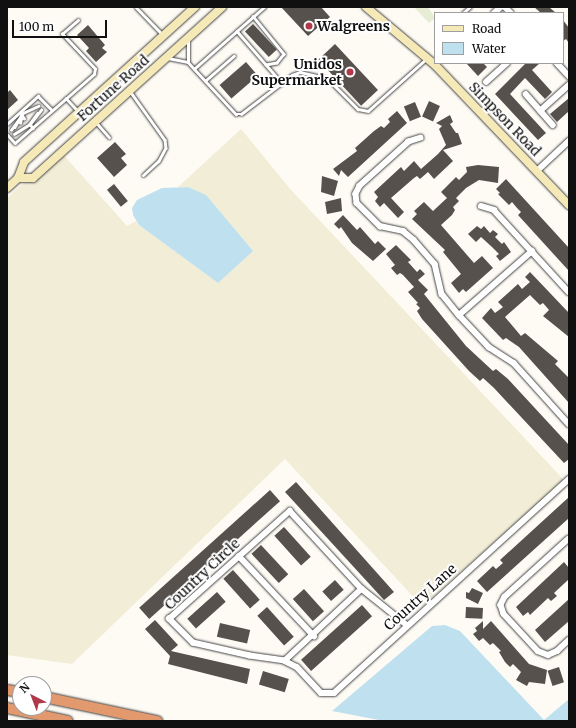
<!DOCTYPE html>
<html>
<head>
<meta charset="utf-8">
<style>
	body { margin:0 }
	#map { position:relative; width:576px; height:728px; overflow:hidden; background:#fefbf5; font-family:Merriweather,serif }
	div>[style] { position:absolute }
	.farmland>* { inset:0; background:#f1edd7 }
	.pitch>* { inset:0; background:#e6edd2 }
	.water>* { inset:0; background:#bfe1ef }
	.building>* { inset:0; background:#57514e; transform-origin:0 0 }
	.roads { filter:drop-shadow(0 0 1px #434343) drop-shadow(0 0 1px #434343) }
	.lane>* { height:2.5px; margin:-1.25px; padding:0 1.25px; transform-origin:1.25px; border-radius:1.25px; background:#fff }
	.street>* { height:5.5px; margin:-2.75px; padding:0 2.75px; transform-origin:2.75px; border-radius:2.75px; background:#fff }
	.secondary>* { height:8px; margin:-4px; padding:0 4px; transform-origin:4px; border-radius:4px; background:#f5e9b8 }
	.highway>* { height:10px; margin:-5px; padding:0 5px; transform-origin:5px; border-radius:5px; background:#e2996e }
	.dots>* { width:11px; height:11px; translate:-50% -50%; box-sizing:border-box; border:2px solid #fff; border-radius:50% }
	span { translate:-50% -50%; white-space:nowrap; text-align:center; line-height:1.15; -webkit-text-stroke:4px #fff; paint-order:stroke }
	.poi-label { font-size:14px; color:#101010; font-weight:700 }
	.left { translate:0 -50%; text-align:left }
	.right { translate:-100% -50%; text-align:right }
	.street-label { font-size:14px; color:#101010 }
	.frame { position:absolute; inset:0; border:8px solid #101010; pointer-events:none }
	.legend { position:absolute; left:434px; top:12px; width:130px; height:52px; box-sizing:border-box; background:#fff; border:1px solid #9f9f9f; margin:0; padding:5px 7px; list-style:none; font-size:12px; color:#101010 }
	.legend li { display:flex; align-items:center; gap:8px; height:20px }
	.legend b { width:20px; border:1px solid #9f9f9f }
	.north { position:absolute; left:12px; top:676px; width:40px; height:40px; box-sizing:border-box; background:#fff; border:1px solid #9f9f9f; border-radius:50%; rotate:318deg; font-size:11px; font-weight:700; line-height:16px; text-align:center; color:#101010 }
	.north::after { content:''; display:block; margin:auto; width:14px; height:18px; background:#b03949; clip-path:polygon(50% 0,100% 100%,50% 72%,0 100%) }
	.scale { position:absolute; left:12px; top:20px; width:95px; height:18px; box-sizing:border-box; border:2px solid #101010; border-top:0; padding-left:5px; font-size:12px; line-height:14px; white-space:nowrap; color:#101010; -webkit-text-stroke:3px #fff; paint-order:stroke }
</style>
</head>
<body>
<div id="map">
	<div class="farmland">
		<div style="clip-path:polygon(241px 129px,291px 190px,564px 480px,422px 606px,285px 459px,72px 664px,7px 655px,7px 198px,60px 151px,127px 226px,136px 221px,139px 225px,218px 283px,188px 187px,178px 187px)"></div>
	</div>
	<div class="pitch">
		<div style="clip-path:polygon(414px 7px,428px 7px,435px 18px,429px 23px)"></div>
	</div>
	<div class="water">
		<div style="clip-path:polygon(188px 187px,206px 195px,253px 251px,218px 283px,139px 225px,133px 215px,132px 208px,137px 200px,162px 188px)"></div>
		<div style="clip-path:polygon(445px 625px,460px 631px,544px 720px,569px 699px,569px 721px,384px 721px,332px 711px,432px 626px)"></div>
	</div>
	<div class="building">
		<div style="clip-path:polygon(281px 7px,321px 7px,330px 17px,308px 36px)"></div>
		<div style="clip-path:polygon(534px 7px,549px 7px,556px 13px,541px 13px)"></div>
		<div style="clip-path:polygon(563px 20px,569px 28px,569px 43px,566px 39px,563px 41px)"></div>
		<div style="left:253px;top:24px;width:35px;height:11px;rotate:47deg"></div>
		<div style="clip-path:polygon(88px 25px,105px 45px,102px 48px,107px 52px,96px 62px,86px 51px,89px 48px,77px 35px)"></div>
		<div style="left:335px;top:44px;width:63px;height:23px;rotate:47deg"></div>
		<div style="left:246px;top:62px;width:18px;height:35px;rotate:49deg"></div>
		<div style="clip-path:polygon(466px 63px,483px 63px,487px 67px,478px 76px)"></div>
		<div style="clip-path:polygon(526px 63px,540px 63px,532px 70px,552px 92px,545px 99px,525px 78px,510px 94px,546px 133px,538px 140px,495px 94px)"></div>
		<div style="clip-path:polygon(10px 90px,18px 100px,7px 110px,7px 93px)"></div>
		<div style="clip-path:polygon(569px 98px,569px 111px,557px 122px,550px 114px)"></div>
		<div style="left:429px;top:101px;width:12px;height:17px;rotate:24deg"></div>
		<div style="left:415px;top:102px;width:16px;height:12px;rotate:68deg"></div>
		<div style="clip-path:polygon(397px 111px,407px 123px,348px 177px,341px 170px,339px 176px,333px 169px,357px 151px,355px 148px,374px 131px,381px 126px,384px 128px,390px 122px,388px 119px)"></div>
		<div style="clip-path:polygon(450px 115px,453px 122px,450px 124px,456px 133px,458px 133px,462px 144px,443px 150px,453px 161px,434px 179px,428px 172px,420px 179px,417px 176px,414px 178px,391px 198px,404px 212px,398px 218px,384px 203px,380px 207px,375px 201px,378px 197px,374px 192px,401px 167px,404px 171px,414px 161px,421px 169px,438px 154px,446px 145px,439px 129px,442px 126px,436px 123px)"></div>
		<div style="clip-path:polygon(115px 142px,126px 154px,121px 158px,127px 165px,114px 177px,97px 158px)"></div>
		<div style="clip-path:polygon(478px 165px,499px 167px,498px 183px,479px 180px,466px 188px,456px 198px,459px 201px,453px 207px,455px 210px,452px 215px,441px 225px,474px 263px,482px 256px,493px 268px,466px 292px,463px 289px,459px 293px,451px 283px,461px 274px,443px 252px,445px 250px,412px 219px,417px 214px,414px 211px,424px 202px,433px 211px,447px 198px,441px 192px,456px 177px,459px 180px,467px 172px,466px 167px)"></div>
		<div style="clip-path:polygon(322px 176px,338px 181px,334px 196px,321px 192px)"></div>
		<div style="clip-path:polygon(506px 179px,569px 248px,569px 271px,518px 215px,521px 212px,517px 208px,512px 202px,509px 205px,498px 194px,500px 193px,496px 189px)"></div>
		<div style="left:114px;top:184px;width:22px;height:9px;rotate:51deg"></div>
		<div style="clip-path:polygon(341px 198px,342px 211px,327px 214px,325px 202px)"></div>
		<div style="clip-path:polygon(343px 215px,357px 230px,360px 227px,375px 244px,378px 241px,386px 249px,373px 261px,352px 243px,341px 227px,339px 229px,334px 224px)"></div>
		<div style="clip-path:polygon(477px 226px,481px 229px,484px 226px,490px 233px,493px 230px,498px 234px,495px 237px,502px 244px,504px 242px,511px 252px,500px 261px,496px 256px,499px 254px,492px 247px,481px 237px,476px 242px,468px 234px)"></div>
		<div style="clip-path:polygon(396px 245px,411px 260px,408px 262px,417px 272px,420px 269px,425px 274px,418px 280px,428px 290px,424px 294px,466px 346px,493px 371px,496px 369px,508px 379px,569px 445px,569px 459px,564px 463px,494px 388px,483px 378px,480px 381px,469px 371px,422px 319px,417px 311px,420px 308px,416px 304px,418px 303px,408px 292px,414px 287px,403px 275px,400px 273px,397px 275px,391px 268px,395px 265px,386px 254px)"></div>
		<div style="clip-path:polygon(530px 272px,569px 313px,569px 337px,543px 316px,549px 310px,543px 303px,540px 305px,530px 295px,505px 317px,521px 336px,525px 333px,558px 361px,555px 364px,569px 378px,569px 403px,519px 347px,506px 338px,503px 340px,482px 318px,491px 308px,495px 313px,503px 307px,498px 302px,518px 284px,522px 289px,530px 282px,525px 277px)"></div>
		<div style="clip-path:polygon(296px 482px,394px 592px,384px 600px,285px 492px)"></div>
		<div style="left:270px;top:490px;width:15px;height:176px;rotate:48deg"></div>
		<div style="clip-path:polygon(569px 497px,569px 518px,487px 592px,477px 581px,493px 566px,496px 569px,503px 563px,500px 560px)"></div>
		<div style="left:284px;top:527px;width:40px;height:13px;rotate:48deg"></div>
		<div style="left:261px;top:545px;width:40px;height:13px;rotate:47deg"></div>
		<div style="clip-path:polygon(564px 562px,569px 568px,568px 580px,554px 593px,557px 596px,551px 601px,548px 598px,530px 615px,528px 612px,523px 616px,516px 607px)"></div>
		<div style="left:233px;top:570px;width:40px;height:13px;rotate:48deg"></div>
		<div style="left:335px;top:580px;width:13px;height:17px;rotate:48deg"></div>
		<div style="clip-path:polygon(472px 588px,483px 593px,478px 604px,466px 598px,466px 592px,469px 593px)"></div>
		<div style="left:304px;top:589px;width:30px;height:15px;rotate:48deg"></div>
		<div style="left:217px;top:592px;width:13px;height:40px;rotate:48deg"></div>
		<div style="clip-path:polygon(569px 599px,569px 621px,545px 642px,535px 630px)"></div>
		<div style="left:362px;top:605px;width:15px;height:82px;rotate:48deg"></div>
		<div style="left:267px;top:607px;width:40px;height:13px;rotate:48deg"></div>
		<div style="left:466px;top:607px;width:17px;height:11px;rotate:3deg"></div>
		<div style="clip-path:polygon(155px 620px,178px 645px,171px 651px,250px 669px,247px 684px,168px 664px,170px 656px,145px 629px)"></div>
		<div style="clip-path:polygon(483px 621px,483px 629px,491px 621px,529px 664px,547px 670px,545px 684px,529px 682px,527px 686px,516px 680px,521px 672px,513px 664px,510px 667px,505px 662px,499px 652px,501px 651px,493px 643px,490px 645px,483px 638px,479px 641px,473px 634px,477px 631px,475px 628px)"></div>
		<div style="left:220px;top:623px;width:31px;height:14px;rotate:13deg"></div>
		<div style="left:559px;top:667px;width:16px;height:12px;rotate:72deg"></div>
		<div style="left:263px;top:671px;width:27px;height:14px;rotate:17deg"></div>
	</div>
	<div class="roads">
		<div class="lane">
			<div style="left:136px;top:7px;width:37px;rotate:46deg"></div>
			<div style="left:463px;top:13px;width:9px;rotate:-41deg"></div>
			<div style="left:253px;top:16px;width:49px;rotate:50.8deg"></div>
			<div style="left:284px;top:54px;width:11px;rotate:128deg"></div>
			<div style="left:277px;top:63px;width:11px;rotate:170deg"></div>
			<div style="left:237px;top:31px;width:69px;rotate:49.1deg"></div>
			<div style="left:168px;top:58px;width:20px;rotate:11deg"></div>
			<div style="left:188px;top:62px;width:71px;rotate:47.3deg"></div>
			<div style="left:236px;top:114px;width:5px"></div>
			<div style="left:241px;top:114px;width:64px;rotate:-37.4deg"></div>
			<div style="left:292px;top:75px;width:9px;rotate:-21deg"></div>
			<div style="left:300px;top:72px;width:28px;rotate:13deg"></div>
			<div style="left:327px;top:78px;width:44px;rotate:45deg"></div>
			<div style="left:358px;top:109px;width:10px;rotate:11deg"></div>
			<div style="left:368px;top:111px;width:76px;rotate:-41.8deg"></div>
			<div style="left:188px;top:62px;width:21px;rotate:-90deg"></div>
			<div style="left:194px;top:69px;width:94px;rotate:-41.5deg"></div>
			<div style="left:205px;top:81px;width:38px;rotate:-41deg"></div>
			<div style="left:130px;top:91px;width:60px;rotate:54.5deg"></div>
			<div style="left:165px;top:140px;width:8px;rotate:83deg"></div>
			<div style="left:166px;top:148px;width:15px;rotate:118deg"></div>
			<div style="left:159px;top:161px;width:21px;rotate:137deg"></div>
			<div style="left:66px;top:98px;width:18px;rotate:47deg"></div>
			<div style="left:38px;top:113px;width:14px;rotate:126deg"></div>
			<div style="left:30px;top:124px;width:18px;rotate:-52deg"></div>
			<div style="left:21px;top:114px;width:19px;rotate:-25deg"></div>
			<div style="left:96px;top:122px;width:20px;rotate:49deg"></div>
			<div style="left:20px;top:123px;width:8px;rotate:-76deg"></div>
			<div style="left:22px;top:115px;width:4px;rotate:56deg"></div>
			<div style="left:7px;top:124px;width:42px;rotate:-42.1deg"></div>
			<div style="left:38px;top:96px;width:20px;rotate:45deg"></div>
			<div style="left:11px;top:130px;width:19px;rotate:-54deg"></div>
			<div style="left:22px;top:115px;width:14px;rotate:120deg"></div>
			<div style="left:7px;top:134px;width:12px;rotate:48deg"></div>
			<div style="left:15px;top:143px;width:105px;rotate:-41.1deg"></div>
			<div style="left:94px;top:74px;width:5px;rotate:-79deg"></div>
			<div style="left:95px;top:69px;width:48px;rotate:-133.3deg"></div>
			<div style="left:62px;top:34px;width:21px;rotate:-41deg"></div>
			<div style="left:14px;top:134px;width:19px;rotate:-32deg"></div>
			<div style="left:30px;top:124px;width:5px;rotate:53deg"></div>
		</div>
		<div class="street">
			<div style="left:505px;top:7px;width:8px;rotate:45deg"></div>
			<div style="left:494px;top:13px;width:9px;rotate:-41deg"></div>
			<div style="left:557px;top:63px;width:18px;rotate:47deg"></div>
			<div style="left:486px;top:82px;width:28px;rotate:-42deg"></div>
			<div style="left:526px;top:94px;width:41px;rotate:48.9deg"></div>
			<div style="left:540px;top:111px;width:39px;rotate:-42deg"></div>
			<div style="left:421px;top:138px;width:13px;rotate:162deg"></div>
			<div style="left:409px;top:142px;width:66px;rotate:138.1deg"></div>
			<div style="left:360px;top:186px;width:9px;rotate:117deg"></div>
			<div style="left:356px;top:194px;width:9px;rotate:84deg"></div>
			<div style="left:357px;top:203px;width:33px;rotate:45deg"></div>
			<div style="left:380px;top:226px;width:24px;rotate:12deg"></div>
			<div style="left:403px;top:231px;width:14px;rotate:39deg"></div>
			<div style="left:414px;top:240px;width:32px;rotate:49deg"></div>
			<div style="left:435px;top:264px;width:31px;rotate:77deg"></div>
			<div style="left:442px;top:294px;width:27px;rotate:51deg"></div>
			<div style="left:459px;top:315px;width:44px;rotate:46.8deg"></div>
			<div style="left:489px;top:347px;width:30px;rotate:33deg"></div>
			<div style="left:514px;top:363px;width:82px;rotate:48deg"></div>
			<div style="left:537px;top:171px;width:44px;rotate:-43.2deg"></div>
			<div style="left:481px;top:206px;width:14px;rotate:17deg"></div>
			<div style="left:494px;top:210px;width:111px;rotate:47.6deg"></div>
			<div style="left:459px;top:315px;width:97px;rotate:-41.2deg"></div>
			<div style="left:569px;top:539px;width:86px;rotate:137.8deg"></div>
			<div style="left:505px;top:597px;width:9px;rotate:117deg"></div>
			<div style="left:501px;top:605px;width:9px;rotate:72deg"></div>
			<div style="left:504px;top:614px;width:50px;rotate:47.4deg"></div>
			<div style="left:538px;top:651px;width:11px;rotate:22deg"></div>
			<div style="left:548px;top:655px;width:10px;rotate:-24deg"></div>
			<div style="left:557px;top:651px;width:16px;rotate:-43deg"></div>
			<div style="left:239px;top:556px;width:110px;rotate:46.8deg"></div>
			<div style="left:362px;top:589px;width:105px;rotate:136.9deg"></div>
			<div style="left:285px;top:661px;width:35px;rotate:-172deg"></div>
			<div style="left:250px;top:656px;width:58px;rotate:-167.2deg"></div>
			<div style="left:193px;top:643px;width:34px;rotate:-135deg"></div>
			<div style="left:169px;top:619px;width:162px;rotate:-41.8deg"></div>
			<div style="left:290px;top:511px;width:106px;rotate:47.3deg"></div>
			<div style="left:362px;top:589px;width:58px;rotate:38.7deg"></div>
			<div style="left:285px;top:661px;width:13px;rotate:27deg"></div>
			<div style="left:297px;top:667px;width:35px;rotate:47deg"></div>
			<div style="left:321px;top:693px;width:13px"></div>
			<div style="left:334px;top:693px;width:318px;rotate:-42.3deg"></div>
		</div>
		<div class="secondary">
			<div style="left:366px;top:7px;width:90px;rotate:40deg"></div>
			<div style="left:435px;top:65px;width:194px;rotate:46.3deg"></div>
			<div style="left:18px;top:178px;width:15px"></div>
			<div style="left:33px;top:178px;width:255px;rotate:-42.1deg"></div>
			<div style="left:7px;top:188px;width:15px;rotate:-42deg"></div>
			<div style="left:18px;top:178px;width:17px;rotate:-69deg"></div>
			<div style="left:24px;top:162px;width:231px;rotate:-42.2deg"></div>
		</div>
		<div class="highway">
			<div style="left:7px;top:690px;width:13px;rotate:9deg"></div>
			<div style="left:44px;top:697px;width:116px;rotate:12deg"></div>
			<div style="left:7px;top:708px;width:62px;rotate:12deg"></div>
		</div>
	</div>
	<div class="dots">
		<div style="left:309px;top:26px;background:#b03949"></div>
		<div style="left:350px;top:72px;background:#b03949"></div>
	</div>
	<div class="poi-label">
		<span class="left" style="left:317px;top:26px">Walgreens</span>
		<span class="right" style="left:342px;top:72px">Unidos<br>Supermarket</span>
	</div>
	<div class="street-label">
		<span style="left:113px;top:88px;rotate:-42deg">Fortune Road</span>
		<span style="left:505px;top:119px;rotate:46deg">Simpson Road</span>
		<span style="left:202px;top:574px;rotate:-43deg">Country Circle</span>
		<span style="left:420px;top:597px;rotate:-42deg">Country Lane</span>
	</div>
	<div class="frame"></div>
	<ul class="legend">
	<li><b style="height:5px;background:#f5e9b8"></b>Road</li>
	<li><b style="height:11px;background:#bfe1ef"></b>Water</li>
	</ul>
	<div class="north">N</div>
	<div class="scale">100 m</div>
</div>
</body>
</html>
